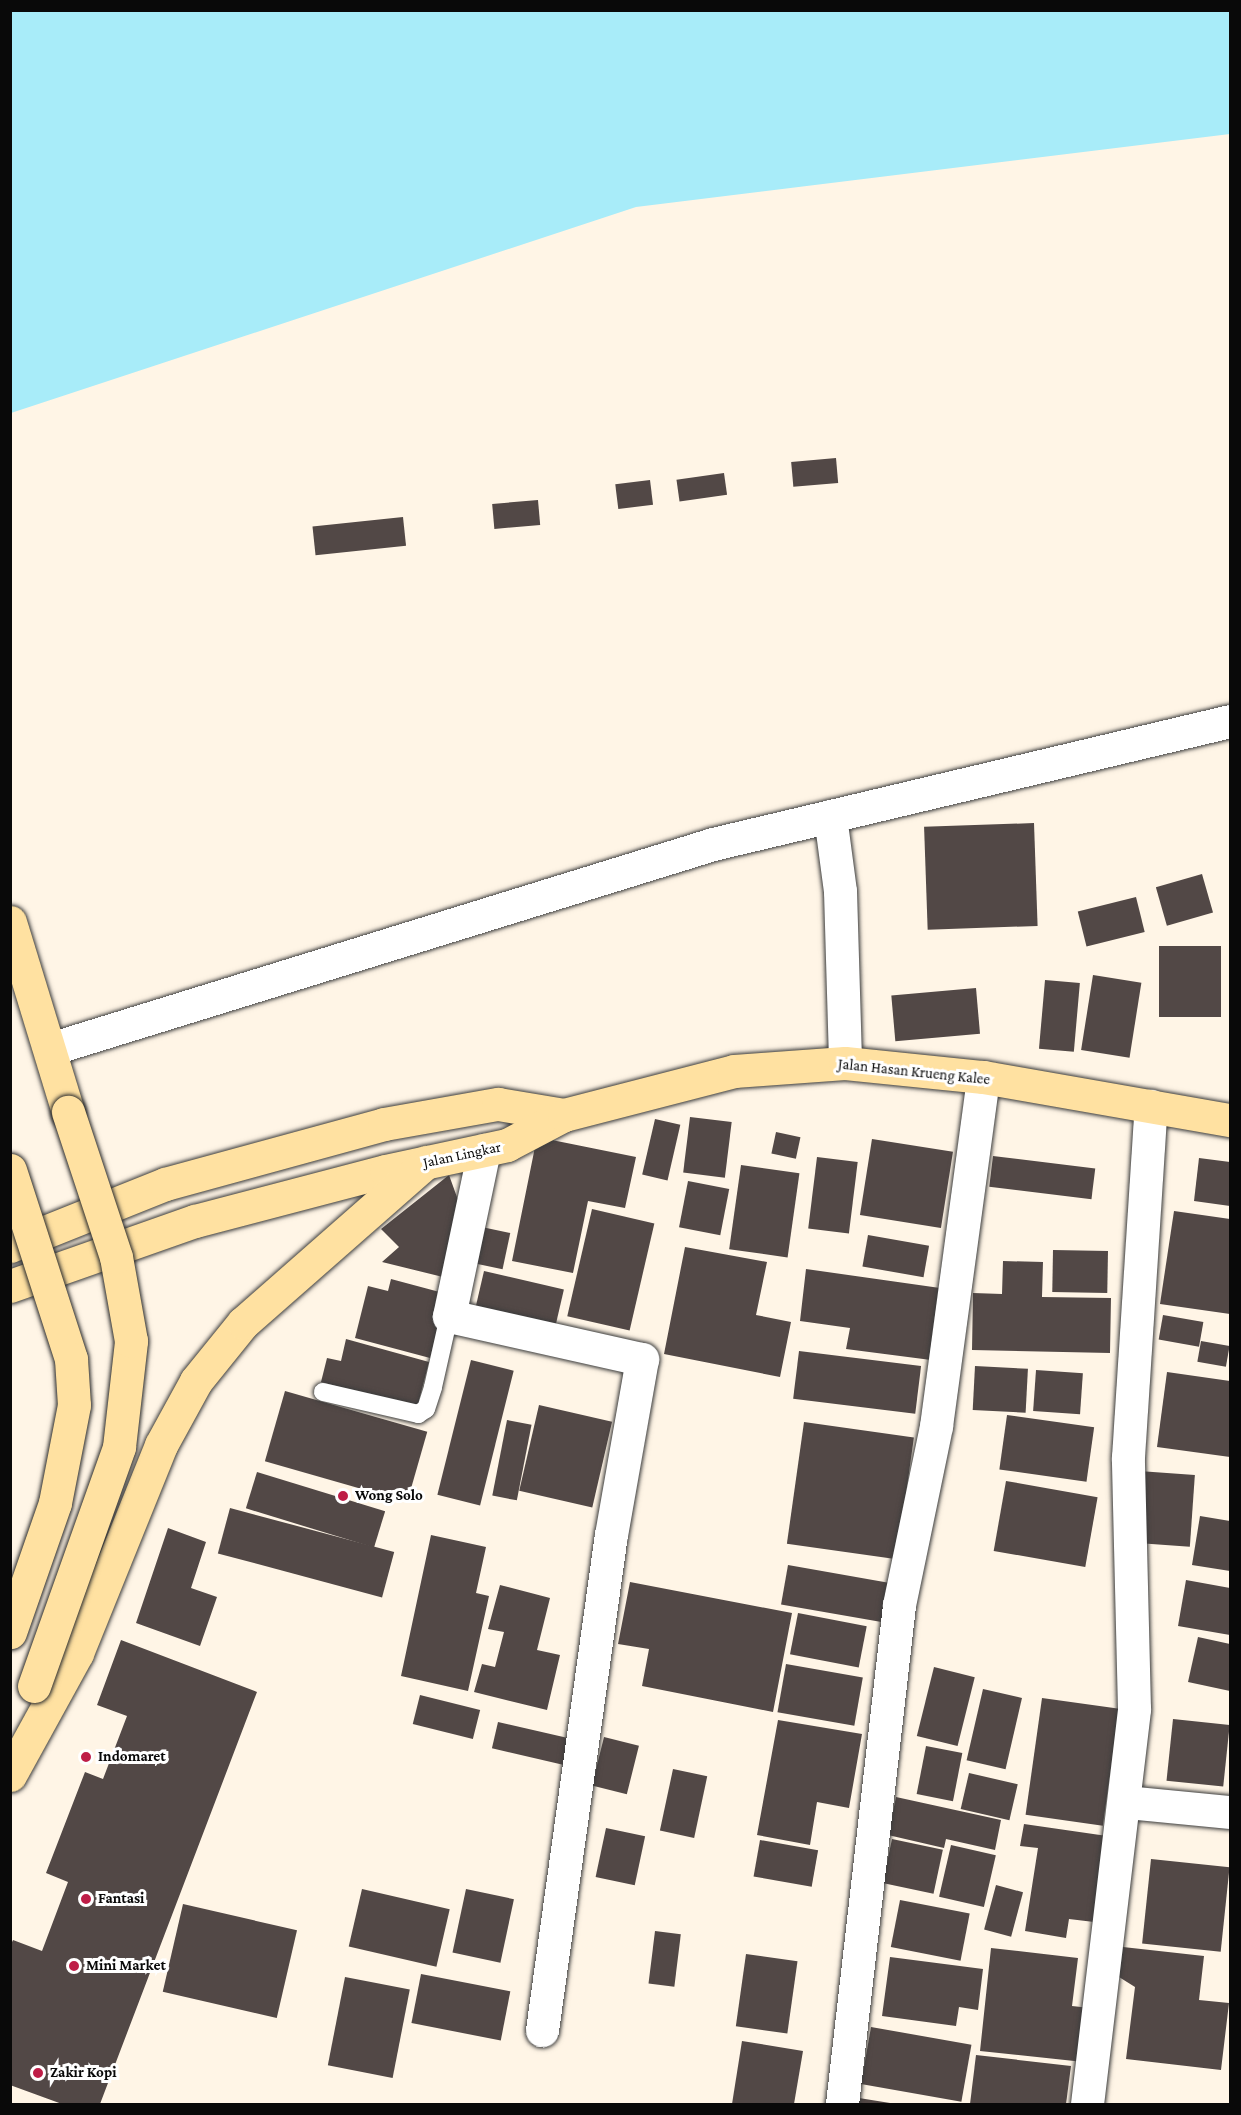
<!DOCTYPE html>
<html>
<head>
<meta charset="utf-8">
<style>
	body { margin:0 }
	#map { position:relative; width:1241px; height:2115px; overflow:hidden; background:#fff5e6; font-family:"Crimson Pro",serif }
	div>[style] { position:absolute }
	.water>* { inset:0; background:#a8ecf9 }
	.building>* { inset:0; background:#524846; transform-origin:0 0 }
	.roads { filter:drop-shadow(0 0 2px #3c3c3c) drop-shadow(0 0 2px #3c3c3c) }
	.lane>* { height:18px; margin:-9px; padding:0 9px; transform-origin:9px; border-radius:9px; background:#fff }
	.street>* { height:33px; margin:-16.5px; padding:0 16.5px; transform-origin:16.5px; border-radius:16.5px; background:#fff }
	.secondary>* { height:33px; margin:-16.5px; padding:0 16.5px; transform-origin:16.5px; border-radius:16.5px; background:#ffe1a1 }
	.bridges { filter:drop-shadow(0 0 2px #2b2b2b) drop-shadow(0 0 2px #2b2b2b) }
	.secondary-bridge>* { height:33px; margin:-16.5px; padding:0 16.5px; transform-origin:16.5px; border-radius:16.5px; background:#ffe1a1 }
	.dots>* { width:16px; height:16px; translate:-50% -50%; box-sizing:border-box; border:3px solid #fff; border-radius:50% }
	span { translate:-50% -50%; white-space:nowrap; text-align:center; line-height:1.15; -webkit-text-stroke:6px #fff; paint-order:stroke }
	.street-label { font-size:15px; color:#090909 }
	.poi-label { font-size:15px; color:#090909; font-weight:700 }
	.left { translate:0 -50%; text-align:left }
	.frame { position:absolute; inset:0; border:12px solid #090909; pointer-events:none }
</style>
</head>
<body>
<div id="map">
	<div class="water">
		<div style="clip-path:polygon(11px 10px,1230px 11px,1230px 134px,636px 207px,11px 413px)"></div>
	</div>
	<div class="building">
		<div style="left:836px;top:458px;width:25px;height:45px;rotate:85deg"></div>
		<div style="left:724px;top:473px;width:22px;height:48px;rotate:82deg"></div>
		<div style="left:650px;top:480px;width:25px;height:35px;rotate:83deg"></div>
		<div style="left:538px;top:500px;width:25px;height:46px;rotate:85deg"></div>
		<div style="left:403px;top:517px;width:29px;height:91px;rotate:84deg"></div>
		<div style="left:1034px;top:823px;width:103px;height:110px;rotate:88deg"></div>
		<div style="left:1202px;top:874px;width:40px;height:48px;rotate:74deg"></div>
		<div style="left:1136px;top:897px;width:36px;height:60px;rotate:76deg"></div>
		<div style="left:1221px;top:946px;width:71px;height:62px;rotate:90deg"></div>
		<div style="left:1093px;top:975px;width:49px;height:76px;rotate:9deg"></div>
		<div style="left:1045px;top:980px;width:35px;height:69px;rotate:5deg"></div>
		<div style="left:976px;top:988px;width:46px;height:85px;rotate:85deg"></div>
		<div style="left:690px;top:1117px;width:42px;height:56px;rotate:7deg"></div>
		<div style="left:655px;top:1119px;width:26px;height:57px;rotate:13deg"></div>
		<div style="left:776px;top:1132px;width:25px;height:22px;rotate:12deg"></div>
		<div style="clip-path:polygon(537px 1137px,636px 1157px,625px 1208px,588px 1201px,573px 1273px,512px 1261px)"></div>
		<div style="left:872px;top:1139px;width:82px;height:77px;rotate:9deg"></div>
		<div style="left:993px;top:1156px;width:103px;height:31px;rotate:7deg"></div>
		<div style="left:817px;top:1157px;width:41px;height:72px;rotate:7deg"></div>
		<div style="clip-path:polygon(1199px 1158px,1230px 1162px,1230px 1206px,1194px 1201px)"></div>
		<div style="left:741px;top:1165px;width:59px;height:85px;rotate:8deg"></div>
		<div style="clip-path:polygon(449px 1175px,462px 1211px,447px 1278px,382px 1262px,399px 1247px,381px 1229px)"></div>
		<div style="left:688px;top:1181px;width:42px;height:47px;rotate:11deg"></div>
		<div style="left:592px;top:1209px;width:64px;height:110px;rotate:13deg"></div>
		<div style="clip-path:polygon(1174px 1211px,1230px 1219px,1230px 1314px,1160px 1304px)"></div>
		<div style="left:477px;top:1226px;width:34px;height:37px;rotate:12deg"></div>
		<div style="left:868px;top:1235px;width:62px;height:32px;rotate:10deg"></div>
		<div style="clip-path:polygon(685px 1247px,767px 1262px,756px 1315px,791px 1322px,780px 1377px,664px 1354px)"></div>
		<div style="left:1053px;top:1250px;width:55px;height:42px;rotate:1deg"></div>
		<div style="clip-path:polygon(1003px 1261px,1043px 1262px,1042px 1297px,1111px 1298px,1110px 1353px,972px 1350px,973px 1293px,1002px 1294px)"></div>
		<div style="clip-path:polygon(806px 1269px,940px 1288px,931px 1360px,846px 1349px,850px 1328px,800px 1321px)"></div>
		<div style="left:484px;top:1271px;width:82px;height:46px;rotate:13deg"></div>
		<div style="clip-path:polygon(391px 1279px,447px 1294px,430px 1358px,355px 1338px,368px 1286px,388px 1291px)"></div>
		<div style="left:1163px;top:1315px;width:41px;height:25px;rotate:10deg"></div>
		<div style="clip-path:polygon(346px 1339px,429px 1362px,417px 1408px,321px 1382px,327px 1358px,341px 1361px)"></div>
		<div style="left:1201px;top:1341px;width:29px;height:21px;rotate:10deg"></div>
		<div style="left:799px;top:1351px;width:123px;height:48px;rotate:7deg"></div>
		<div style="left:471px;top:1360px;width:44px;height:139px;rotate:14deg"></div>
		<div style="left:975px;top:1366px;width:53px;height:44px;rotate:3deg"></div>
		<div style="left:1036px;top:1370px;width:47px;height:41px;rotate:4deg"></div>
		<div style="clip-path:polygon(1167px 1372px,1230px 1381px,1230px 1457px,1157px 1447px)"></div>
		<div style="left:285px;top:1391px;width:148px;height:73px;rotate:16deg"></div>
		<div style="left:539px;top:1405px;width:75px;height:88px;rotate:13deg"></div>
		<div style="left:1007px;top:1415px;width:88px;height:55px;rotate:8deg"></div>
		<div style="left:507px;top:1420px;width:25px;height:77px;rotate:11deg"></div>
		<div style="left:804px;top:1422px;width:111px;height:123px;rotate:8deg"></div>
		<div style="left:1139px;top:1471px;width:56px;height:72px;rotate:4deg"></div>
		<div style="left:257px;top:1472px;width:134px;height:38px;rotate:17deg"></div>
		<div style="left:1006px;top:1481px;width:93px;height:71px;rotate:10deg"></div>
		<div style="left:230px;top:1508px;width:170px;height:47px;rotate:15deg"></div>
		<div style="clip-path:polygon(1200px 1516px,1230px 1521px,1230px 1571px,1192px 1565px)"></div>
		<div style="clip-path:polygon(168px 1528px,206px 1542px,191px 1588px,217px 1597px,200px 1646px,136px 1623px)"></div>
		<div style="clip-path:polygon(431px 1535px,486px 1547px,476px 1593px,489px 1596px,468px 1691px,401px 1676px)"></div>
		<div style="left:788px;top:1565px;width:102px;height:40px;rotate:10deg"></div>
		<div style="clip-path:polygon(1186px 1580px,1230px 1588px,1230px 1635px,1178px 1626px)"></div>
		<div style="clip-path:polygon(630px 1582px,792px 1613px,773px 1712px,642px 1686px,649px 1649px,618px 1644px)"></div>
		<div style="clip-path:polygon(500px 1585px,550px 1598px,537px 1650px,560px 1655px,547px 1710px,474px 1692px,482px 1664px,495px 1667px,504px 1632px,488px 1629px)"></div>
		<div style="left:798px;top:1613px;width:70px;height:42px;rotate:11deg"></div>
		<div style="clip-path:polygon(1198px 1637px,1230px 1644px,1230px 1691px,1188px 1682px)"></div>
		<div style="clip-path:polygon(121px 1640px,257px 1692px,100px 2104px,62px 2104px,10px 2085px,10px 1946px,13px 1940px,42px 1951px,68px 1882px,46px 1873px,85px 1772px,103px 1779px,127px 1716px,97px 1705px)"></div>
		<div style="left:786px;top:1664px;width:78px;height:49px;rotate:10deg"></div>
		<div style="left:934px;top:1667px;width:42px;height:71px;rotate:14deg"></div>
		<div style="left:983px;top:1689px;width:40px;height:73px;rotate:13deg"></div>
		<div style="left:420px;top:1695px;width:62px;height:30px;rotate:14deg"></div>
		<div style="left:1042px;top:1698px;width:78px;height:118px;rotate:8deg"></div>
		<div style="left:1173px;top:1719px;width:57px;height:62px;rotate:6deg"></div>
		<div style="clip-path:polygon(778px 1720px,862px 1734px,849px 1808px,817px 1802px,810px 1845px,757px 1835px)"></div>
		<div style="left:498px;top:1722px;width:75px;height:27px;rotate:13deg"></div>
		<div style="left:604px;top:1737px;width:36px;height:50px;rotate:14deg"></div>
		<div style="left:926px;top:1746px;width:37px;height:49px;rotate:11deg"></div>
		<div style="left:673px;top:1769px;width:35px;height:63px;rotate:12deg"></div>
		<div style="left:969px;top:1773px;width:50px;height:37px;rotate:13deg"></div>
		<div style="clip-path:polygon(896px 1797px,1001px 1820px,995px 1850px,946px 1839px,944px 1848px,888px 1835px)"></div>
		<div style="clip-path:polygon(1024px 1824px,1107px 1836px,1094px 1922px,1069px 1919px,1066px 1938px,1025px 1931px,1038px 1848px,1020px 1846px)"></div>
		<div style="left:606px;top:1828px;width:40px;height:50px;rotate:12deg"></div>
		<div style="left:892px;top:1839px;width:52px;height:45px;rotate:12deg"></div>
		<div style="left:760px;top:1840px;width:59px;height:37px;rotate:10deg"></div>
		<div style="left:951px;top:1845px;width:46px;height:53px;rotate:13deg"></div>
		<div style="left:1151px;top:1859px;width:79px;height:85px;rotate:6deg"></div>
		<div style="left:996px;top:1885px;width:28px;height:46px;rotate:15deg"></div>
		<div style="left:362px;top:1889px;width:90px;height:59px;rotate:13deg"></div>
		<div style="left:466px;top:1889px;width:49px;height:65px;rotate:12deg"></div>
		<div style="left:900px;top:1900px;width:71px;height:48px;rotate:11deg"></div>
		<div style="left:183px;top:1904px;width:117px;height:90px;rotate:13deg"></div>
		<div style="left:655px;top:1931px;width:26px;height:53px;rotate:7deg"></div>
		<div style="clip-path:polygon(1123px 1947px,1204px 1956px,1199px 2000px,1229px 2003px,1221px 2070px,1126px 2059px,1135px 1987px,1119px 1977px)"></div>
		<div style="clip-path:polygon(991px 1948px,1078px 1958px,1072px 2006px,1099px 2009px,1093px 2063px,980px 2051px)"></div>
		<div style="left:746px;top:1954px;width:52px;height:73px;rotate:8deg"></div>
		<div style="clip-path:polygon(890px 1957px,983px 1969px,978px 2010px,959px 2007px,956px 2026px,882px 2016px)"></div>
		<div style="left:421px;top:1974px;width:91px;height:50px;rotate:11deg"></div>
		<div style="left:345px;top:1977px;width:66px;height:90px;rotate:11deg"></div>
		<div style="left:871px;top:2027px;width:102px;height:58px;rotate:10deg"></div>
		<div style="clip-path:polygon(742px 2041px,803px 2051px,794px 2104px,732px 2104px)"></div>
		<div style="clip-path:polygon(976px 2055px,1071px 2066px,1066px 2104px,970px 2104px)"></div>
		<div style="clip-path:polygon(859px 2098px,890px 2103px,890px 2104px,858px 2104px)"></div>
	</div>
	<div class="roads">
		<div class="lane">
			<div style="left:323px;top:1392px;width:98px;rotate:13deg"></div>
			<div style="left:418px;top:1414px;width:9px;rotate:-32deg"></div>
			<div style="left:426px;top:1409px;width:23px;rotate:-72deg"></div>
			<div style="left:433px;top:1387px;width:73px;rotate:-77.3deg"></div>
		</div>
		<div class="street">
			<div style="left:830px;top:816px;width:76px;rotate:82.4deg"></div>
			<div style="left:840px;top:891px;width:172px;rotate:88.3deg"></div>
			<div style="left:50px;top:1049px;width:694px;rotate:-17.18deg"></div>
			<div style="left:713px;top:844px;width:531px;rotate:-13.38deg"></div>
			<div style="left:484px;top:1150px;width:170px;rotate:101.9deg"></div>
			<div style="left:449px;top:1316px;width:198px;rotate:12.6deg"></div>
			<div style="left:642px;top:1359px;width:178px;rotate:100deg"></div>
			<div style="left:611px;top:1534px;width:501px;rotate:97.92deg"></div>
			<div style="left:1126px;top:1802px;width:104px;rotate:5.5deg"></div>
			<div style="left:842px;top:2104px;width:502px;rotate:-83.48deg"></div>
			<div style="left:899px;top:1605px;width:183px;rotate:-78.3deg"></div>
			<div style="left:936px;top:1426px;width:352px;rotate:-82.3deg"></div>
			<div style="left:1087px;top:2104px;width:398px;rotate:-83.2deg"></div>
			<div style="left:1134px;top:1709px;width:252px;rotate:-91.4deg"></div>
			<div style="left:1128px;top:1457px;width:352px;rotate:-86.3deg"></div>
		</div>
		<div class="secondary">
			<div style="left:10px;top:922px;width:199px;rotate:73deg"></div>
			<div style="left:10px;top:1246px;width:167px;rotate:-21.8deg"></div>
			<div style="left:165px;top:1184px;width:227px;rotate:-15.3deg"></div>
			<div style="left:384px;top:1124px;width:116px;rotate:-10deg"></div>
			<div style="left:498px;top:1104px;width:67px;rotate:9.5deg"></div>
			<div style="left:10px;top:1286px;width:196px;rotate:-19.4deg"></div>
			<div style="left:195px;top:1221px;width:197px;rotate:-14.7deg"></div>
			<div style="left:386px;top:1171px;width:124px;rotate:-12.1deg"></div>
			<div style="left:507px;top:1145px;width:64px;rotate:-27.8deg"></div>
			<div style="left:564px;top:1115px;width:176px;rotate:-14.5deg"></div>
			<div style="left:734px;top:1071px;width:111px;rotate:-4.1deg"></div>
			<div style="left:845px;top:1063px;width:139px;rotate:5.8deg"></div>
			<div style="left:983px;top:1077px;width:251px;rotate:9.9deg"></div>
			<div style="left:10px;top:1775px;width:139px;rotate:-61.2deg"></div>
			<div style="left:77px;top:1653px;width:224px;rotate:-68deg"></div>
			<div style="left:161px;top:1445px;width:73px;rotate:-61.3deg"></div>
			<div style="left:196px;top:1381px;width:75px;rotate:-51deg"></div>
			<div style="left:243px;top:1323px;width:244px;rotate:-41.3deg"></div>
		</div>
	</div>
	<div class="bridges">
		<div class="secondary-bridge">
			<div style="left:10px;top:1170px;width:199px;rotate:72.1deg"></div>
			<div style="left:71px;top:1359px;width:46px;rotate:86.3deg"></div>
			<div style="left:74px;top:1405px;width:100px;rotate:101deg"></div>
			<div style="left:55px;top:1503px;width:137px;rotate:109.2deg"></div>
			<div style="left:34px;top:1686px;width:254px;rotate:-70.4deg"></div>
			<div style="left:119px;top:1447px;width:107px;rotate:-83.5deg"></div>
			<div style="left:131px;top:1341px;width:85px;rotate:-100.1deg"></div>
			<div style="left:116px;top:1257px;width:153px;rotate:-108.3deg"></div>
		</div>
	</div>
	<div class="dots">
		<div style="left:343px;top:1496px;background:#be1d47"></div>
		<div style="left:86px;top:1757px;background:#be1d47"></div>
		<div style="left:86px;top:1899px;background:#be1d47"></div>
		<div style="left:74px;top:1966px;background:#be1d47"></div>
		<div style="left:38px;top:2073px;background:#be1d47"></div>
	</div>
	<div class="street-label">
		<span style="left:914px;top:1072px;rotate:6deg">Jalan Hasan Krueng Kalee</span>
		<span style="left:462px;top:1155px;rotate:-12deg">Jalan Lingkar</span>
	</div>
	<div class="poi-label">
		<span class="left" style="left:355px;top:1496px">Wong Solo</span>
		<span class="left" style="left:98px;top:1757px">Indomaret</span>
		<span class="left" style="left:98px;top:1899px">Fantasi</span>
		<span class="left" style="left:86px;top:1966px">Mini Market</span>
		<span class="left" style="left:50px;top:2073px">Zakir Kopi</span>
	</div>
	<div class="frame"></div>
</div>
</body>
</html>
